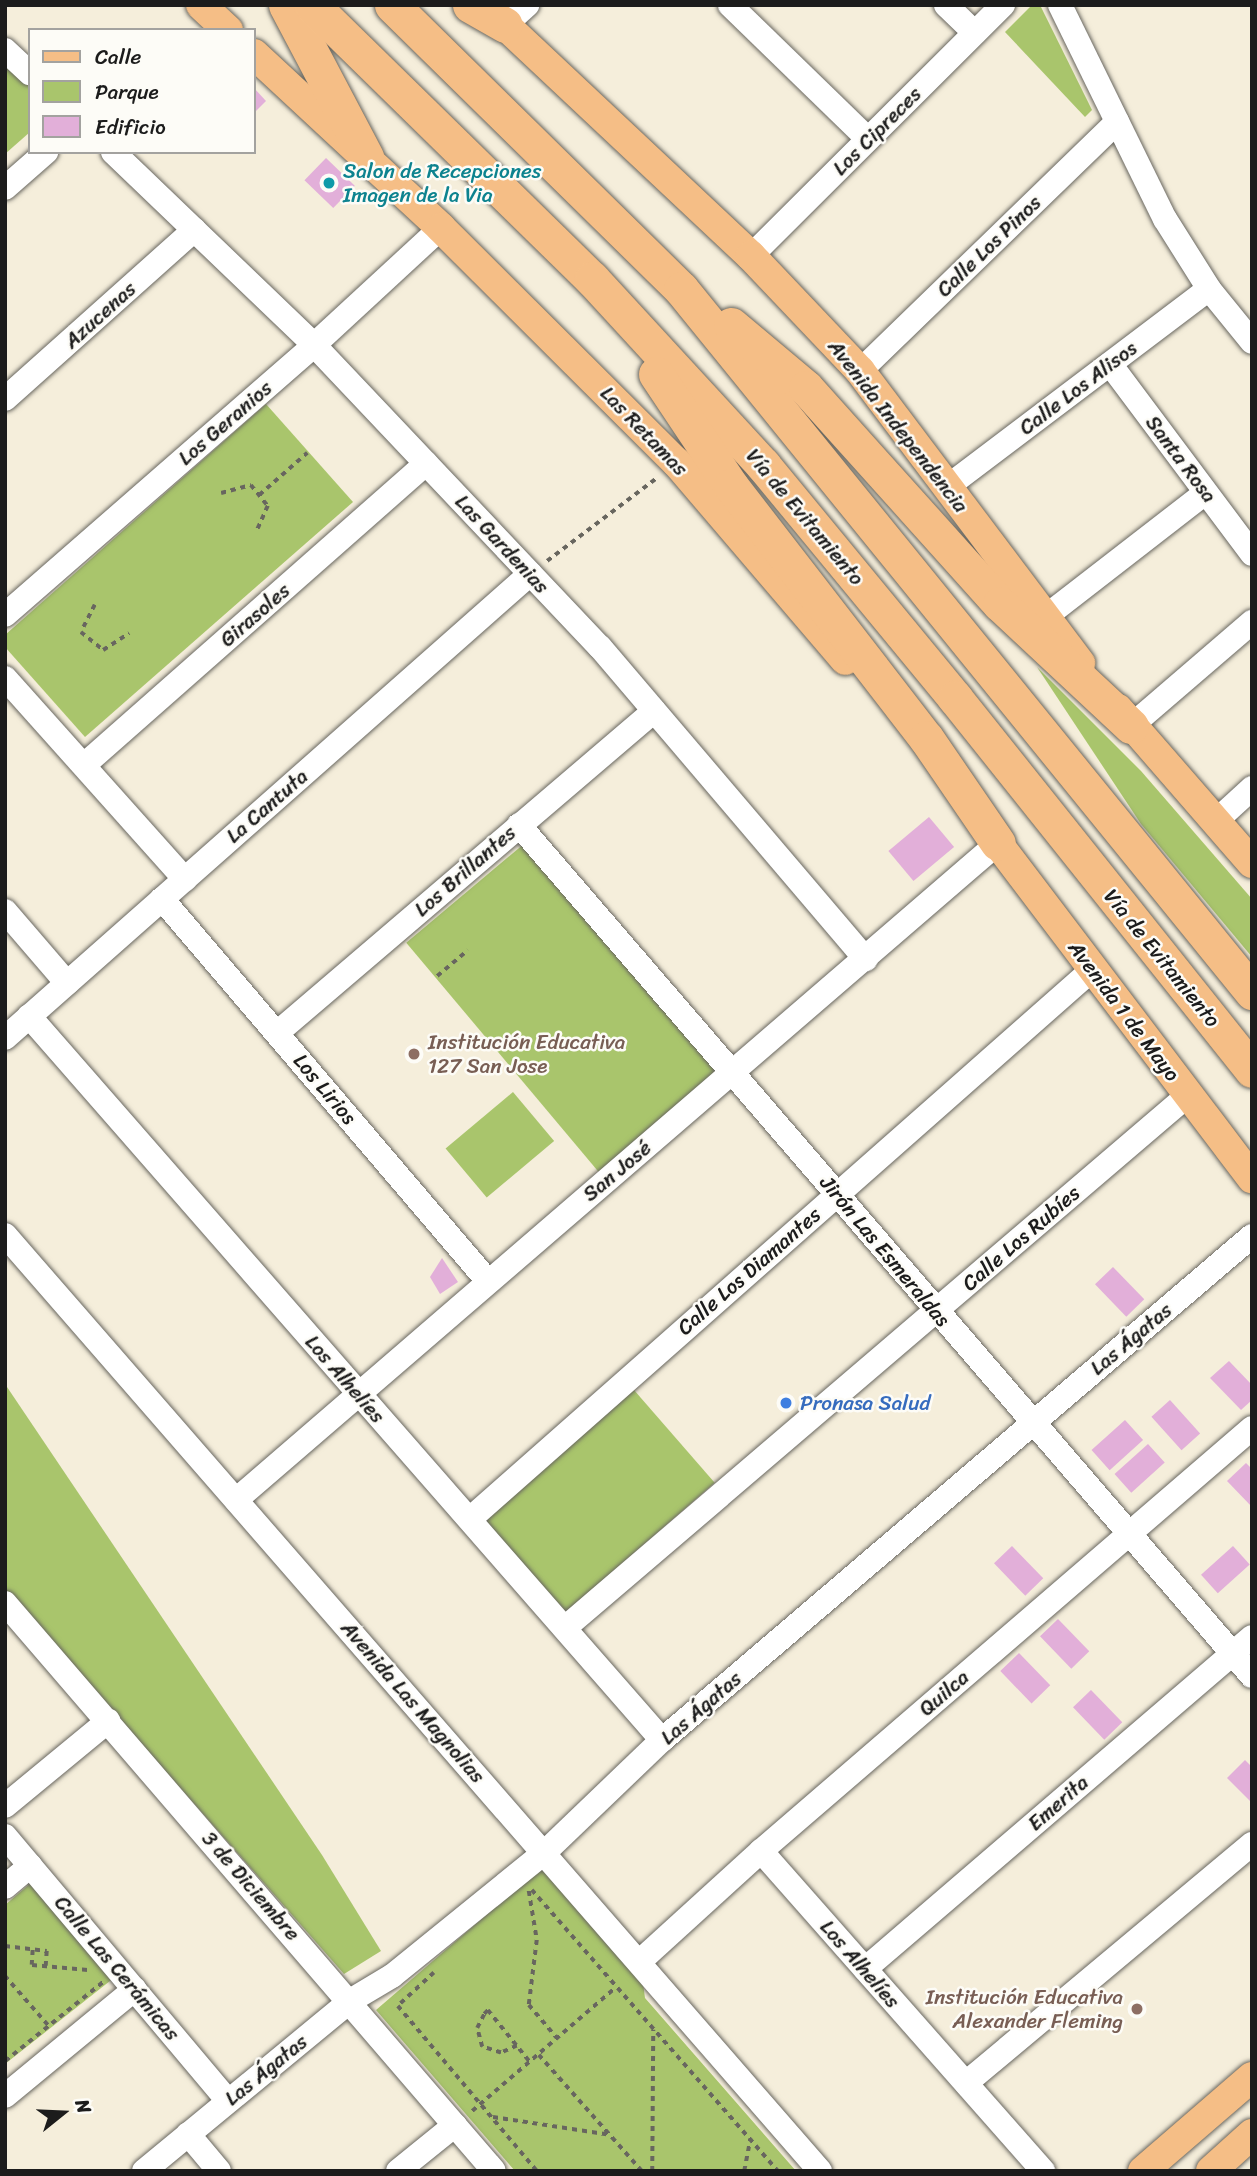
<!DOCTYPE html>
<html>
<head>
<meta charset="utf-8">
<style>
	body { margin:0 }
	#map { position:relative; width:1257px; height:2176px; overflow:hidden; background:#f5eedb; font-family:Sriracha,sans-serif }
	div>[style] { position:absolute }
	.green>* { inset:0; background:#a9c56c; transform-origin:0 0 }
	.building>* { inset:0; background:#e2afd9; transform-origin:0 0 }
	.path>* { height:3.5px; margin-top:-1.75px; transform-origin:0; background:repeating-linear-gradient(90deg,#68665f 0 5px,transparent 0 10px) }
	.roads { filter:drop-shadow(0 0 2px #68665f) drop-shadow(0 0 2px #68665f) }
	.minor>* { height:24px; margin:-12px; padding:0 12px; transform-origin:12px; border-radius:12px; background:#fff }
	.major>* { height:30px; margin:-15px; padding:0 15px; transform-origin:15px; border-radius:15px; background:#f5be86 }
	.highway>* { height:35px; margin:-17.5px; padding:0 17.5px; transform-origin:17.5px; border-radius:17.5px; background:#f5be86 }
	.dots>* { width:19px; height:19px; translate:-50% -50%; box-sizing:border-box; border:4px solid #fdfcf7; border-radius:50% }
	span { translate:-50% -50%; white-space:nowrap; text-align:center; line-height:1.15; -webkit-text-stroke:5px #fdfcf7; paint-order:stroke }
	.street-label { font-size:21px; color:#1c1c1c }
	.culture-label { font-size:21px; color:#0d838f }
	.left { translate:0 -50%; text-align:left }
	.education-label { font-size:21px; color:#785e54 }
	.right { translate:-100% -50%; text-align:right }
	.shop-label { font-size:21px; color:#366cbe }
	.frame { position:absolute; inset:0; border:7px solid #1c1c1c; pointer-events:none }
	.legend { position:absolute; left:28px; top:28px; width:228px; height:126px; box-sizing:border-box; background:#fdfcf7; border:2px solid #a3a29f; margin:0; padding:9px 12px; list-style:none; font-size:21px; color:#1c1c1c }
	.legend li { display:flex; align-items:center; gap:14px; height:35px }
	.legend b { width:35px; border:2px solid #a3a29f }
	.north { position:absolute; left:28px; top:2078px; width:70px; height:70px; -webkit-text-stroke:5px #fdfcf7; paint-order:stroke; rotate:72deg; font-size:19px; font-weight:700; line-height:28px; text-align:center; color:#1c1c1c }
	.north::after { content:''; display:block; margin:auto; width:24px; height:32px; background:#1c1c1c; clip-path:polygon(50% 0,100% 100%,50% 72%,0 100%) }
</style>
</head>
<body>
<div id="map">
	<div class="green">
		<div style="clip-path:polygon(1032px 5px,1040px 5px,1092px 110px,1085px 117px,1005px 32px)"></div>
		<div style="clip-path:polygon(5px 59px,30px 82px,30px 132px,5px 154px)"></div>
		<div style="clip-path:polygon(266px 404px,353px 502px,85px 737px,5px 647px,5px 635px)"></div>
		<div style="clip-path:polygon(1037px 667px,1141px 771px,1252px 899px,1252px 957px,1141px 824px)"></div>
		<div style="left:525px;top:843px;width:299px;height:155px;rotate:50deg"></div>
		<div style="left:513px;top:1092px;width:64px;height:88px;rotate:50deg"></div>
		<div style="clip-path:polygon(5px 1384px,322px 1855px,381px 1951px,344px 1974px,5px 1589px)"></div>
		<div style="left:634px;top:1390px;width:123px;height:200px;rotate:49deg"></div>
		<div style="clip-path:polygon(542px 1867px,643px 1983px,645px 1998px,796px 2171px,515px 2171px,376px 2010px)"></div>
		<div style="clip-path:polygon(32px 1882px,115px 1977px,5px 2064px,5px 1905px)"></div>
	</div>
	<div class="building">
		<div style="clip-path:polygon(254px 88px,266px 101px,254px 113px)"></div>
		<div style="left:326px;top:158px;width:40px;height:31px;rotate:44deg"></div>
		<div style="left:929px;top:817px;width:39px;height:53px;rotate:50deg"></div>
		<div style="clip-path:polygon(442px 1258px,458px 1282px,440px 1294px,430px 1277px)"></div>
		<div style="left:1113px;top:1267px;width:45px;height:25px;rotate:46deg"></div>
		<div style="clip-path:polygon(1229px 1361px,1252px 1385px,1252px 1400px,1241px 1410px,1210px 1378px)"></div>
		<div style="left:1170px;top:1400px;width:45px;height:25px;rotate:48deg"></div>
		<div style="left:1125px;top:1420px;width:27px;height:45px;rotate:48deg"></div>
		<div style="left:1148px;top:1444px;width:25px;height:45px;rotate:48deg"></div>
		<div style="clip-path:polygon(1246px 1463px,1252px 1469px,1252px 1507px,1227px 1481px)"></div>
		<div style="left:1012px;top:1546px;width:45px;height:25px;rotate:46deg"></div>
		<div style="left:1233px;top:1546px;width:25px;height:43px;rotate:48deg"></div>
		<div style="left:1058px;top:1619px;width:45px;height:25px;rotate:46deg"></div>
		<div style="left:1019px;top:1653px;width:45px;height:26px;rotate:46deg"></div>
		<div style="left:1091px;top:1690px;width:45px;height:25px;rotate:46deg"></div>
		<div style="clip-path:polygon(1245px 1760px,1252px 1767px,1252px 1803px,1227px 1778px)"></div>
	</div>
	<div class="path">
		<div style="left:221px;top:493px;width:31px;rotate:-15deg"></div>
		<div style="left:251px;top:485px;width:27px;rotate:51deg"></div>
		<div style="left:268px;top:506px;width:27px;rotate:114deg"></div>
		<div style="left:259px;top:495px;width:64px;rotate:-41.2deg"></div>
		<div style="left:547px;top:561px;width:139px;rotate:-37.1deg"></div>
		<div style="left:95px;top:605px;width:30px;rotate:117deg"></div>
		<div style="left:81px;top:632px;width:28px;rotate:39deg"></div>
		<div style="left:103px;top:650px;width:31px;rotate:-33deg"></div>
		<div style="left:437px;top:976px;width:40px;rotate:-40deg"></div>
		<div style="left:532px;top:1890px;width:373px;rotate:48.8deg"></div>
		<div style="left:529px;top:1891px;width:50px;rotate:80.7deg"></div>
		<div style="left:537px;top:1940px;width:65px;rotate:97deg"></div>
		<div style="left:529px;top:2005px;width:43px;rotate:49.7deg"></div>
		<div style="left:5px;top:1946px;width:42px;rotate:6.8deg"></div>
		<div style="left:47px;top:1951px;width:15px;rotate:94deg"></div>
		<div style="left:33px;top:1950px;width:15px;rotate:94deg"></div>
		<div style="left:32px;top:1965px;width:56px;rotate:5.1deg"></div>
		<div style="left:434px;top:1973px;width:49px;rotate:137.5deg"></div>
		<div style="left:398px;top:2006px;width:216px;rotate:49.9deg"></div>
		<div style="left:5px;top:1976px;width:67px;rotate:48.7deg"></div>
		<div style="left:517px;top:2046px;width:17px;rotate:156deg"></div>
		<div style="left:501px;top:2053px;width:20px;rotate:-162deg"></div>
		<div style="left:482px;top:2047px;width:20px;rotate:-105deg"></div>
		<div style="left:477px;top:2028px;width:16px;rotate:-63deg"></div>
		<div style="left:484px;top:2014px;width:6px;rotate:-45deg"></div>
		<div style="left:488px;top:2010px;width:67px;rotate:51.1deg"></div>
		<div style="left:539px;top:2055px;width:155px;rotate:48.4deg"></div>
		<div style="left:5px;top:2061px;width:126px;rotate:-38.9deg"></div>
		<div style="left:472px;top:2111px;width:190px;rotate:-40.7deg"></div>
		<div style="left:493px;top:2117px;width:118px;rotate:8.7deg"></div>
		<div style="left:652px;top:2171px;width:141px;rotate:-89.6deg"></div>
		<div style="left:744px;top:2171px;width:33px;rotate:-79deg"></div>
	</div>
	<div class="roads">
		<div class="minor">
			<div style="left:730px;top:5px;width:192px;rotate:44.2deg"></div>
			<div style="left:946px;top:5px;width:40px;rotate:44deg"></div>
			<div style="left:1060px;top:5px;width:238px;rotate:63.9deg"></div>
			<div style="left:1165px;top:219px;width:83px;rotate:57.8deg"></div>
			<div style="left:1209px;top:289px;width:68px;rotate:50.9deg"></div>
			<div style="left:495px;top:16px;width:13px;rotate:42deg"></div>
			<div style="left:505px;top:25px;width:30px;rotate:-42deg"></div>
			<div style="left:5px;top:50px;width:34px;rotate:43deg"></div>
			<div style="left:113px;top:152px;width:279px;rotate:43.8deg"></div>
			<div style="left:314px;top:345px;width:416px;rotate:46.6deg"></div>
			<div style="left:600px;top:647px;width:410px;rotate:49.6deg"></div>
			<div style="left:5px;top:188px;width:55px;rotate:-41.3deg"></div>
			<div style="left:751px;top:256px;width:356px;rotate:-44.9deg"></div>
			<div style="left:1110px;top:364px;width:237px;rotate:53.2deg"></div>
			<div style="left:860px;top:371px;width:358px;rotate:-44.1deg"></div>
			<div style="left:5px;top:399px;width:254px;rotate:-41.8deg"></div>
			<div style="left:947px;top:487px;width:328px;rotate:-37.1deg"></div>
			<div style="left:5px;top:615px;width:410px;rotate:-41.1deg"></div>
			<div style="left:314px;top:345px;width:173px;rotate:-42.7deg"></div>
			<div style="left:1044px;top:618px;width:204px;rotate:-37.8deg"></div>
			<div style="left:5px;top:678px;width:270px;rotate:48.2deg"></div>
			<div style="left:1131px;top:726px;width:160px;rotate:-40.7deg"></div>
			<div style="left:84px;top:765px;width:456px;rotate:-41.4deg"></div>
			<div style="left:1216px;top:821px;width:49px;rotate:-42.5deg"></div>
			<div style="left:519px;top:825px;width:1123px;rotate:49.26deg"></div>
			<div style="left:162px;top:899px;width:501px;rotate:49.54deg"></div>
			<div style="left:5px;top:911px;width:95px;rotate:49.3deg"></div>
			<div style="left:29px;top:1016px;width:962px;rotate:48.84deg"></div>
			<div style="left:277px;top:1033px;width:496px;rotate:-40.5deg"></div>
			<div style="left:5px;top:1038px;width:701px;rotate:-41.47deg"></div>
			<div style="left:5px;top:1235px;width:1241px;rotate:48.95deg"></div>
			<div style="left:236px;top:1500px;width:1006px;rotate:-40.77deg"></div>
			<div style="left:470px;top:1519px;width:831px;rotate:-41.44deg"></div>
			<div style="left:5px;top:1603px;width:749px;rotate:49.27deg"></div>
			<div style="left:566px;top:1627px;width:818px;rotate:-40.54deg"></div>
			<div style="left:5px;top:1806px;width:134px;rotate:-39.5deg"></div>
			<div style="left:5px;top:1836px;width:346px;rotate:49.9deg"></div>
			<div style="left:761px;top:1851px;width:427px;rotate:48.6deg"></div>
			<div style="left:5px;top:1887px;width:33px;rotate:-40deg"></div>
			<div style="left:639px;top:1962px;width:165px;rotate:-42.3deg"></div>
			<div style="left:761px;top:1851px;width:648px;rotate:-40.75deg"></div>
			<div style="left:865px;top:1969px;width:510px;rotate:-40.63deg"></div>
			<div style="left:966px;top:2083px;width:373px;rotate:-39.9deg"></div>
			<div style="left:5px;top:2096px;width:168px;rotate:-39.5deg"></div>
			<div style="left:188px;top:2134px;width:48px;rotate:50deg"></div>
			<div style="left:144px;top:2171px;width:267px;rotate:-39.5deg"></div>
			<div style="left:350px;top:2001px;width:49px;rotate:-30.8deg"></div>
			<div style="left:392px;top:1976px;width:196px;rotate:-39deg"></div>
			<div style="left:544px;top:1853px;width:163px;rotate:-43.8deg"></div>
			<div style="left:662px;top:1740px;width:776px;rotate:-40.51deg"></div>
			<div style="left:398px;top:2171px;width:73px;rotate:-38.9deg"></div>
		</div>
		<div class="major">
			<div style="left:201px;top:5px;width:37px;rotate:43deg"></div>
			<div style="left:505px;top:25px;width:337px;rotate:43.2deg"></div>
			<div style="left:751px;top:256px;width:158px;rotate:46.5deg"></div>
			<div style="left:860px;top:371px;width:366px;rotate:53deg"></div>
			<div style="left:254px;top:54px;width:255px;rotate:42.9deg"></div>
			<div style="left:441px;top:228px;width:333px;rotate:44.9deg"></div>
			<div style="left:677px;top:463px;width:259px;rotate:49.5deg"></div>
			<div style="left:1118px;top:709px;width:204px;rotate:49deg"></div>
			<div style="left:983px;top:824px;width:445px;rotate:52.8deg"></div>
			<div style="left:1143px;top:2171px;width:144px;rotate:-40.8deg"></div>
			<div style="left:1211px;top:2171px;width:55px;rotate:-42.1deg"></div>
		</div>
		<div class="highway">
			<div style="left:286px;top:5px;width:172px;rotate:62.2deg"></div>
			<div style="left:312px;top:5px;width:392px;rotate:44.4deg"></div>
			<div style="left:592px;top:279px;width:253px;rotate:47.4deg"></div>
			<div style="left:763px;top:465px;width:302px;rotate:50.5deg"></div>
			<div style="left:955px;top:698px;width:476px;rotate:51.4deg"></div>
			<div style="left:392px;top:5px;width:405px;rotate:44.5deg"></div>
			<div style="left:681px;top:289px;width:906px;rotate:50.92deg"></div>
			<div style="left:470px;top:5px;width:40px;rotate:29.7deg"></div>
			<div style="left:731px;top:325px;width:98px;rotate:40deg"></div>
			<div style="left:806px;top:388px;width:290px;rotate:48.1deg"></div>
			<div style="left:1000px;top:604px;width:179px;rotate:43deg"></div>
			<div style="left:656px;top:374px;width:135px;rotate:56.2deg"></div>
			<div style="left:731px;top:486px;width:319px;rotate:52.3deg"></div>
			<div style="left:926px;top:738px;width:127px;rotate:55.6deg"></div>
		</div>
	</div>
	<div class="dots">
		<div style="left:329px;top:183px;background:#0f9aa8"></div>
		<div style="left:414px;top:1054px;background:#8d6e63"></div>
		<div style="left:786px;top:1403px;background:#3f7fe0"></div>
		<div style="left:1137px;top:2009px;background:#8d6e63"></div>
	</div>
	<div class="street-label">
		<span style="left:877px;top:131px;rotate:-45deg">Los Cipreces</span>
		<span style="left:989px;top:246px;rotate:-44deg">Calle Los Pinos</span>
		<span style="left:100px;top:315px;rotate:-42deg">Azucenas</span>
		<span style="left:1078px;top:388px;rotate:-37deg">Calle Los Alisos</span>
		<span style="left:225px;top:423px;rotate:-41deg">Los Geranios</span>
		<span style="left:898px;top:426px;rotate:52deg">Avenida Independencia</span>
		<span style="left:644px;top:431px;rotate:46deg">Las Retamas</span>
		<span style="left:1181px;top:459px;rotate:53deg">Santa Rosa</span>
		<span style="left:805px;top:517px;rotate:50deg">Vía de Evitamiento</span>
		<span style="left:502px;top:544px;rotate:47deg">Las Gardenias</span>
		<span style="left:255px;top:615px;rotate:-41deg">Girasoles</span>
		<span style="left:267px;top:806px;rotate:-41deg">La Cantuta</span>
		<span style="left:465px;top:871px;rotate:-41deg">Los Brillantes</span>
		<span style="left:1162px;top:958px;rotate:51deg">Vía de Evitamiento</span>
		<span style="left:1124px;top:1011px;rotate:53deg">Avenida 1 de Mayo</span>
		<span style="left:325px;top:1089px;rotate:50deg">Los Lirios</span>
		<span style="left:617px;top:1171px;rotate:-40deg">San José</span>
		<span style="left:1021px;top:1238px;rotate:-41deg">Calle Los Rubíes</span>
		<span style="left:885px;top:1251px;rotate:50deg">Jirón Las Esmeraldas</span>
		<span style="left:749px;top:1271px;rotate:-41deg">Calle Los Diamantes</span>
		<span style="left:1131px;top:1339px;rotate:-40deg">Las Ágatas</span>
		<span style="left:345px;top:1379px;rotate:49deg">Los Alhelíes</span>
		<span style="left:944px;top:1693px;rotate:-41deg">Quilca</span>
		<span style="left:413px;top:1702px;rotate:49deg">Avenida Las Magnolias</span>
		<span style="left:701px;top:1708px;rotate:-41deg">Las Ágatas</span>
		<span style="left:1058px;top:1803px;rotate:-41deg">Emerita</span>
		<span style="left:251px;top:1886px;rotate:49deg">3 de Diciembre</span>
		<span style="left:860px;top:1964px;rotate:49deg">Los Alhelíes</span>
		<span style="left:117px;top:1968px;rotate:50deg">Calle Las Cerámicas</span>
		<span style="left:266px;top:2070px;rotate:-39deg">Las Ágatas</span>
	</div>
	<div class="culture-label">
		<span class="left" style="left:343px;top:183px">Salon de Recepciones<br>Imagen de la Via</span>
	</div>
	<div class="education-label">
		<span class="left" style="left:428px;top:1054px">Institución Educativa<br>127 San Jose</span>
		<span class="right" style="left:1123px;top:2009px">Institución Educativa<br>Alexander Fleming</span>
	</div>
	<div class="shop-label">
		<span class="left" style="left:800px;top:1403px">Pronasa Salud</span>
	</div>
	<div class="frame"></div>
	<ul class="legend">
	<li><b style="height:9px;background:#f5be86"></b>Calle</li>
	<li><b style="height:19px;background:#a9c56c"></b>Parque</li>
	<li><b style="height:19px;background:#e2afd9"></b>Edificio</li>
	</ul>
	<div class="north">N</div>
</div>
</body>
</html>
